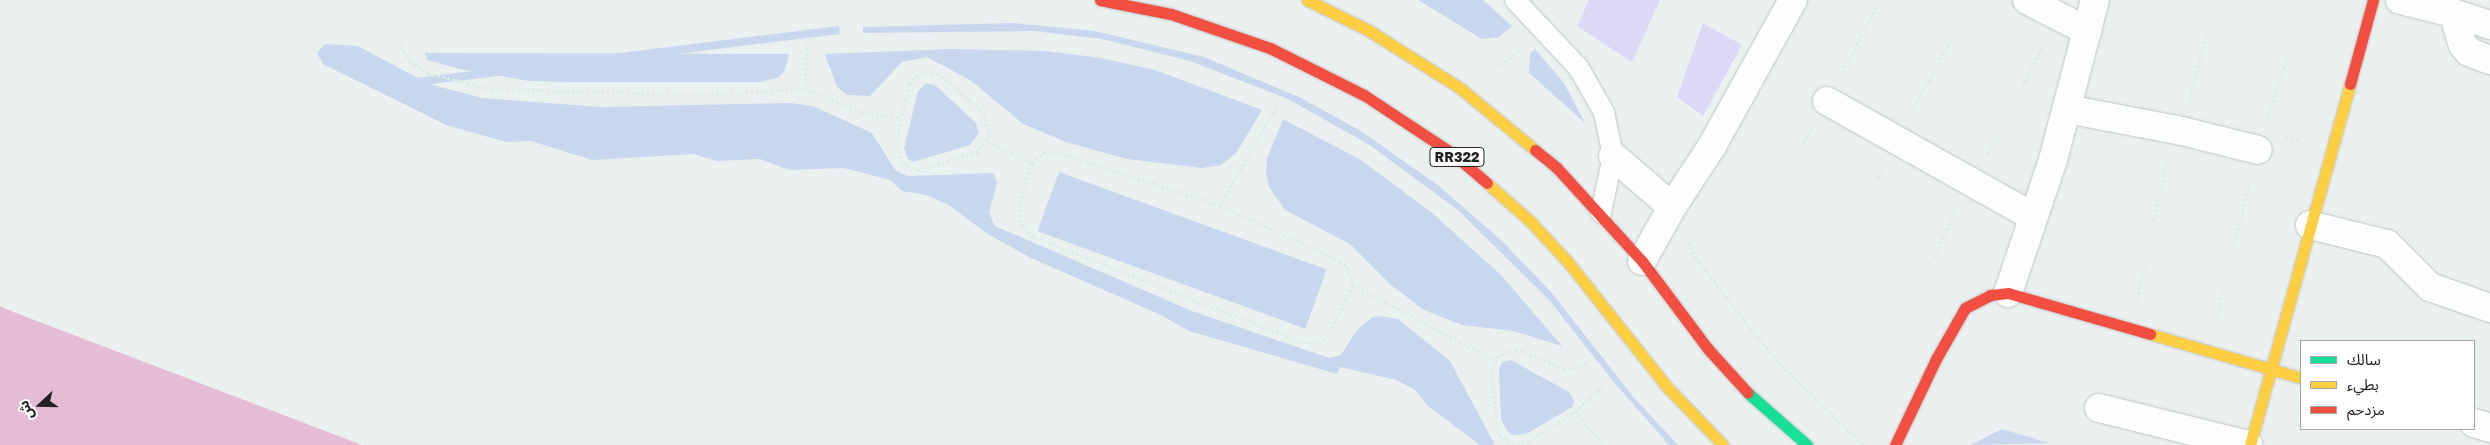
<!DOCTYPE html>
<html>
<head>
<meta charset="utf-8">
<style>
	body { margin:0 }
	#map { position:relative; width:2490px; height:445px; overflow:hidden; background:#eaf0ef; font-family:"Golos Text","Noto Sans Arabic",sans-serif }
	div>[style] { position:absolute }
	.grass>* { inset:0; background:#c8d7ee; transform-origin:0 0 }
	.park>* { inset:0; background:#ddd8f6 }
	.water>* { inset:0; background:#e4bdd5 }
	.path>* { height:3px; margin-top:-1.5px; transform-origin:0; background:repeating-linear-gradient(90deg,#daede0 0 2.5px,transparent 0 5px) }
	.roads { filter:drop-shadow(0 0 1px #c1c3c3) drop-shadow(0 0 1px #c1c3c3) }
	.lane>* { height:20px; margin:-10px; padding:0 10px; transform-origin:10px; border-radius:10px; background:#fcfdfd }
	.street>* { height:28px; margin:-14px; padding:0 14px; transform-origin:14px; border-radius:14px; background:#fcfdfd }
	.fast>* { height:11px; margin:-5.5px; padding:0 5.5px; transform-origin:5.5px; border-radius:5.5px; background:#16e098 }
	.slow>* { height:11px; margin:-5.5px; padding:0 5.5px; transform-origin:5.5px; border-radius:5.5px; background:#ffcf43 }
	.jam>* { height:11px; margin:-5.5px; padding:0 5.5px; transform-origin:5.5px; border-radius:5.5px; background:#f24e42 }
	span { translate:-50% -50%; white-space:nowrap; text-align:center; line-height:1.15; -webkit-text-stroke:5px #fff; paint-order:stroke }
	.shield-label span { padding:1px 4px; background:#fff; border:1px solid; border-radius:4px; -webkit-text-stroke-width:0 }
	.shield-label { font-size:14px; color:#222; font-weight:700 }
	.legend { position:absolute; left:2300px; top:340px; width:175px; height:90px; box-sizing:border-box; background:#fff; border:1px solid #a7a7a7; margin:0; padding:6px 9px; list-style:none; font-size:15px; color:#222 }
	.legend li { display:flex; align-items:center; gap:10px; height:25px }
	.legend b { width:25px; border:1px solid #a7a7a7 }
	.north { position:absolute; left:15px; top:380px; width:50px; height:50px; -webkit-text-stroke:4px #fff; paint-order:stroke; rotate:249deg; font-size:14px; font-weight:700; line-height:20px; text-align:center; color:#222 }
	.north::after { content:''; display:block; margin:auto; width:18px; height:22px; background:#222; clip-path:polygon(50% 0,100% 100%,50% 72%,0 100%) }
</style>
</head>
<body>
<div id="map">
	<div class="grass">
		<div style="clip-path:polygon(1418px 0,1483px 0,1512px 26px,1499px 37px,1482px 39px)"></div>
		<div style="clip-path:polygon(1013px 23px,1095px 31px,1204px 57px,1301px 98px,1361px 131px,1439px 186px,1502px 241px,1551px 292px,1635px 399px,1678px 445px,1669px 445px,1613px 381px,1550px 301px,1458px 210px,1368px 144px,1288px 99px,1190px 61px,1102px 39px,1034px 31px,863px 33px,863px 27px)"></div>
		<div style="left:839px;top:26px;width:8px;height:431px;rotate:83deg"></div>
		<div style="clip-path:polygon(325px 44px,358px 46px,429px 84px,482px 98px,601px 107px,790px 103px,813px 106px,872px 133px,895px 170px,907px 176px,993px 173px,997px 183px,989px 213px,995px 226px,1192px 311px,1329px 358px,1341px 355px,1357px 330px,1371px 318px,1380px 316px,1398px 319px,1450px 361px,1495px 445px,1480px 445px,1428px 406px,1415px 390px,1396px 380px,1340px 367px,1337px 374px,1189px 331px,1161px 315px,1031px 258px,986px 233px,949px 205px,926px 195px,902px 191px,890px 180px,844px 168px,789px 170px,760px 159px,716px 161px,694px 154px,592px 160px,531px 141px,506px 142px,446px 125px,323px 64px,317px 53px)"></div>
		<div style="clip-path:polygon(951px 49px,1046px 51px,1101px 58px,1155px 70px,1262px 110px,1236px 153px,1221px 165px,1202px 168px,1127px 159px,1066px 142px,1023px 124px,970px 80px,927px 57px,902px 62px,870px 96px,847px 95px,837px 87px,825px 54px)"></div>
		<div style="clip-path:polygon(1535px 49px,1564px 83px,1585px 123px,1529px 73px,1530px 54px)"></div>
		<div style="clip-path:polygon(425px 53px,428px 53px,789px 54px,785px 70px,779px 77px,762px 82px,564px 82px,529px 81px,460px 69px,427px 60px)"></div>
		<div style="clip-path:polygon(926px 83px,936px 86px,976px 123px,979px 133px,970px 145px,913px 162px,908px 159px,904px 148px,918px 91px)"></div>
		<div style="clip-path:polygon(1283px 119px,1361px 160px,1431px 212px,1501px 275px,1562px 346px,1513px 331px,1462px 325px,1424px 310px,1391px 285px,1350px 244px,1285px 210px,1269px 187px,1266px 173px,1267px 159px)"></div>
		<div style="left:1059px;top:172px;width:285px;height:63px;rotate:20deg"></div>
		<div style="clip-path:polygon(1511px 360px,1569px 392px,1574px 401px,1572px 407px,1526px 434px,1512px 435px,1507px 431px,1501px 419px,1499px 369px,1502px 362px)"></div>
		<div style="clip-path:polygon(2002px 429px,2049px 443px,1970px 445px)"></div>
	</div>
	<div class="park">
		<div style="clip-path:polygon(1589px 0,1660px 0,1632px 62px,1577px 26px)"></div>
		<div style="clip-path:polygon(1703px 23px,1742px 45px,1703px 116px,1677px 97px)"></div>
	</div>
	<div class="water">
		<div style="clip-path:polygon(0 306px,16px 313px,362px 445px,0 445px)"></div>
	</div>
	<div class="path">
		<div style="left:399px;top:42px;width:22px;rotate:60deg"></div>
		<div style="left:410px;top:61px;width:22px;rotate:34deg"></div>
		<div style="left:428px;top:73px;width:66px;rotate:14deg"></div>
		<div style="left:492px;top:89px;width:209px;rotate:1.6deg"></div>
		<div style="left:701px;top:95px;width:96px;rotate:-3.6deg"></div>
		<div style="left:797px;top:89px;width:16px;rotate:11deg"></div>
		<div style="left:813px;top:92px;width:52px;rotate:22.6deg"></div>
		<div style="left:861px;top:112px;width:40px;rotate:8.5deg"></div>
		<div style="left:1501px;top:65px;width:26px;rotate:-40deg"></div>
		<div style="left:926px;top:72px;width:11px;rotate:5deg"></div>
		<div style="left:937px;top:73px;width:11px;rotate:34deg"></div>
		<div style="left:946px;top:79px;width:52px;rotate:42.6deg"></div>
		<div style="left:984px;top:114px;width:22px;rotate:74deg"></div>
		<div style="left:990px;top:135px;width:21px;rotate:125deg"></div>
		<div style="left:978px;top:152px;width:62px;rotate:163deg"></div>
		<div style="left:919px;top:170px;width:18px;rotate:-158deg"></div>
		<div style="left:902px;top:163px;width:19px;rotate:-108deg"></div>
		<div style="left:896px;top:145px;width:62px;rotate:-78deg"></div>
		<div style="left:909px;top:84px;width:11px;rotate:-49deg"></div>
		<div style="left:916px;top:76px;width:11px;rotate:-22deg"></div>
		<div style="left:1843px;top:72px;width:80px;rotate:-63.1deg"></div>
		<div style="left:2022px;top:86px;width:47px;rotate:-62.4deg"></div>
		<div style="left:805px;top:90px;width:47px;rotate:-87.6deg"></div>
		<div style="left:2189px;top:101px;width:68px;rotate:-74.7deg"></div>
		<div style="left:1911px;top:112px;width:81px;rotate:-60.6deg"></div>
		<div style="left:2267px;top:121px;width:73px;rotate:-72.6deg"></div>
		<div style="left:2286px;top:137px;width:15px;rotate:11deg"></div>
		<div style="left:988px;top:142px;width:49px;rotate:25.5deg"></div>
		<div style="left:1803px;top:143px;width:17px;rotate:-59deg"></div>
		<div style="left:1057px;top:152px;width:171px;rotate:18deg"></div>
		<div style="left:1220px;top:205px;width:132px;rotate:25deg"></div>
		<div style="left:1340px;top:261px;width:9px;rotate:41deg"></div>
		<div style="left:1347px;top:267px;width:19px;rotate:72deg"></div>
		<div style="left:1353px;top:285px;width:55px;rotate:115.6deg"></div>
		<div style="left:1329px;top:335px;width:14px;rotate:146deg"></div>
		<div style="left:1317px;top:343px;width:15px;rotate:-176deg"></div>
		<div style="left:1302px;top:342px;width:288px;rotate:-158.6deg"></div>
		<div style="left:1034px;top:237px;width:20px;rotate:-131deg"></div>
		<div style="left:1021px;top:222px;width:19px;rotate:-96deg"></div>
		<div style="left:1019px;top:203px;width:42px;rotate:-72deg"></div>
		<div style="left:1032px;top:163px;width:15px;rotate:-42deg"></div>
		<div style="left:1043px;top:153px;width:14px;rotate:-4deg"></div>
		<div style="left:1987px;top:154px;width:25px;rotate:-61deg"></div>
		<div style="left:1878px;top:178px;width:10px;rotate:-61deg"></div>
		<div style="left:1220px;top:205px;width:114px;rotate:-60.1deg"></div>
		<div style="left:2153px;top:221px;width:63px;rotate:-76.2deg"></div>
		<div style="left:1689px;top:242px;width:21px;rotate:65deg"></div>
		<div style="left:1698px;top:261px;width:129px;rotate:51.6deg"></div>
		<div style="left:1778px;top:362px;width:120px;rotate:44deg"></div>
		<div style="left:2233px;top:249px;width:71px;rotate:-75.4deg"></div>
		<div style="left:1934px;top:257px;width:52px;rotate:-64.9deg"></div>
		<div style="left:1353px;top:285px;width:160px;rotate:28deg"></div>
		<div style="left:2137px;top:299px;width:39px;rotate:-77deg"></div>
		<div style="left:2217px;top:319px;width:29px;rotate:-78deg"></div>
		<div style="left:1586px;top:362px;width:12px;rotate:149deg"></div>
		<div style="left:1576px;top:368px;width:12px;rotate:175deg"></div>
		<div style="left:1564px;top:369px;width:51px;rotate:-156.9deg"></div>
		<div style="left:1517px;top:349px;width:20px;rotate:162deg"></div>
		<div style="left:1498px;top:355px;width:17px;rotate:114deg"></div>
		<div style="left:1491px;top:371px;width:64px;rotate:82.9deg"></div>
		<div style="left:1499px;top:435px;width:16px;rotate:35deg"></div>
		<div style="left:1512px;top:444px;width:17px;rotate:-10deg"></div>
		<div style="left:1529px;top:441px;width:55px;rotate:-33.1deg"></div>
		<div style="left:1575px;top:411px;width:38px;rotate:-41deg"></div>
		<div style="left:1575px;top:411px;width:45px;rotate:49.5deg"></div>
	</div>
	<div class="roads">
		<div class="lane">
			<div style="left:1515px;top:0;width:92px;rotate:46.8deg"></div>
			<div style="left:1578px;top:67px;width:52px;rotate:60deg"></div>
			<div style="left:1604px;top:112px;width:45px;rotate:78.4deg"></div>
			<div style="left:1613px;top:156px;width:58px;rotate:101.9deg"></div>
		</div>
		<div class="street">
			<div style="left:2027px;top:0;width:68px;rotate:27.3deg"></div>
			<div style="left:2400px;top:0;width:55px;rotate:13.8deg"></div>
			<div style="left:2453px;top:13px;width:34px;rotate:73deg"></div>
			<div style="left:2463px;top:45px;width:9px;rotate:49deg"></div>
			<div style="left:2469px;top:52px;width:22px;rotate:21deg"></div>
			<div style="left:2453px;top:13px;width:39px;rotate:18deg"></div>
			<div style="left:1827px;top:101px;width:235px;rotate:29.3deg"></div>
			<div style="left:2067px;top:109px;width:117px;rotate:10.8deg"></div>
			<div style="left:2182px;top:131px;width:78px;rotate:14deg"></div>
			<div style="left:1613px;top:156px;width:78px;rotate:40.8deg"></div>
			<div style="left:2310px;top:225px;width:79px;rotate:13.9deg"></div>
			<div style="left:2387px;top:244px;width:61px;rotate:45deg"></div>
			<div style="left:2430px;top:287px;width:64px;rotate:19.3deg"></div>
			<div style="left:1642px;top:261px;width:62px;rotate:-60.9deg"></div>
			<div style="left:1672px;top:207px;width:73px;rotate:-56.7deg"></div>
			<div style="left:1712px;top:146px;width:167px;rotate:-61deg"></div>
			<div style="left:2008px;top:293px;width:140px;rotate:-71.3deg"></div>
			<div style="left:2053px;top:160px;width:165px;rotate:-75.3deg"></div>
			<div style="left:2099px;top:408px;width:154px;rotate:13.9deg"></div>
			<div style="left:2474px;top:423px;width:17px;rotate:17deg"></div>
		</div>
		<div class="fast">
			<div style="left:1748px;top:393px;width:79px;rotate:41.4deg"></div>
		</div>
		<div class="slow">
			<div style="left:1307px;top:0;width:68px;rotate:26.2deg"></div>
			<div style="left:1368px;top:30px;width:109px;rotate:32.2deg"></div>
			<div style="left:1460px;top:88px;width:97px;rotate:39.6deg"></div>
			<div style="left:1487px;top:183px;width:59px;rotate:41.6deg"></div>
			<div style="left:1531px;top:222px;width:53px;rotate:47.3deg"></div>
			<div style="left:1567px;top:261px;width:162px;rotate:51.5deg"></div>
			<div style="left:1668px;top:388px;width:79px;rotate:46deg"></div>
			<div style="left:2150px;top:334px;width:157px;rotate:16.2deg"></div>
			<div style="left:2250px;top:445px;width:375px;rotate:-74.5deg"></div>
		</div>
		<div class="jam">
			<div style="left:1100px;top:0;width:72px;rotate:11.2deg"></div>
			<div style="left:1171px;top:14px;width:105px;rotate:19deg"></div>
			<div style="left:1270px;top:48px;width:105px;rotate:26.6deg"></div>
			<div style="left:1364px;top:95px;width:105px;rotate:33.4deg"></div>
			<div style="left:1452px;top:153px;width:46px;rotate:40.6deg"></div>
			<div style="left:2350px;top:84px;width:87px;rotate:-74.7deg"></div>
			<div style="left:1535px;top:150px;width:28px;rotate:39deg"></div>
			<div style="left:1557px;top:168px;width:126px;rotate:47.6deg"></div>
			<div style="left:1642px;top:261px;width:110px;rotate:53.1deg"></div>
			<div style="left:1708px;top:349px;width:59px;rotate:47.7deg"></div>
			<div style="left:1895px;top:445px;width:95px;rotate:-64.5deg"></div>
			<div style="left:1936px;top:359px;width:59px;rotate:-60.4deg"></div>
			<div style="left:1965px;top:308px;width:28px;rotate:-27deg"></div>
			<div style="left:1990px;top:295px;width:18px;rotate:-6deg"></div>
			<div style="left:2008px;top:293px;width:148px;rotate:16.1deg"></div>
		</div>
	</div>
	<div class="shield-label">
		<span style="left:1457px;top:157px">RR322</span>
	</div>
	<ul class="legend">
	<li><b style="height:6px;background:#16e098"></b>سالك</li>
	<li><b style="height:6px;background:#ffcf43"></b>بطيء</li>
	<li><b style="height:6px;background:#f24e42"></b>مزدحم</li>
	</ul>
	<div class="north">ش</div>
</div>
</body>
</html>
